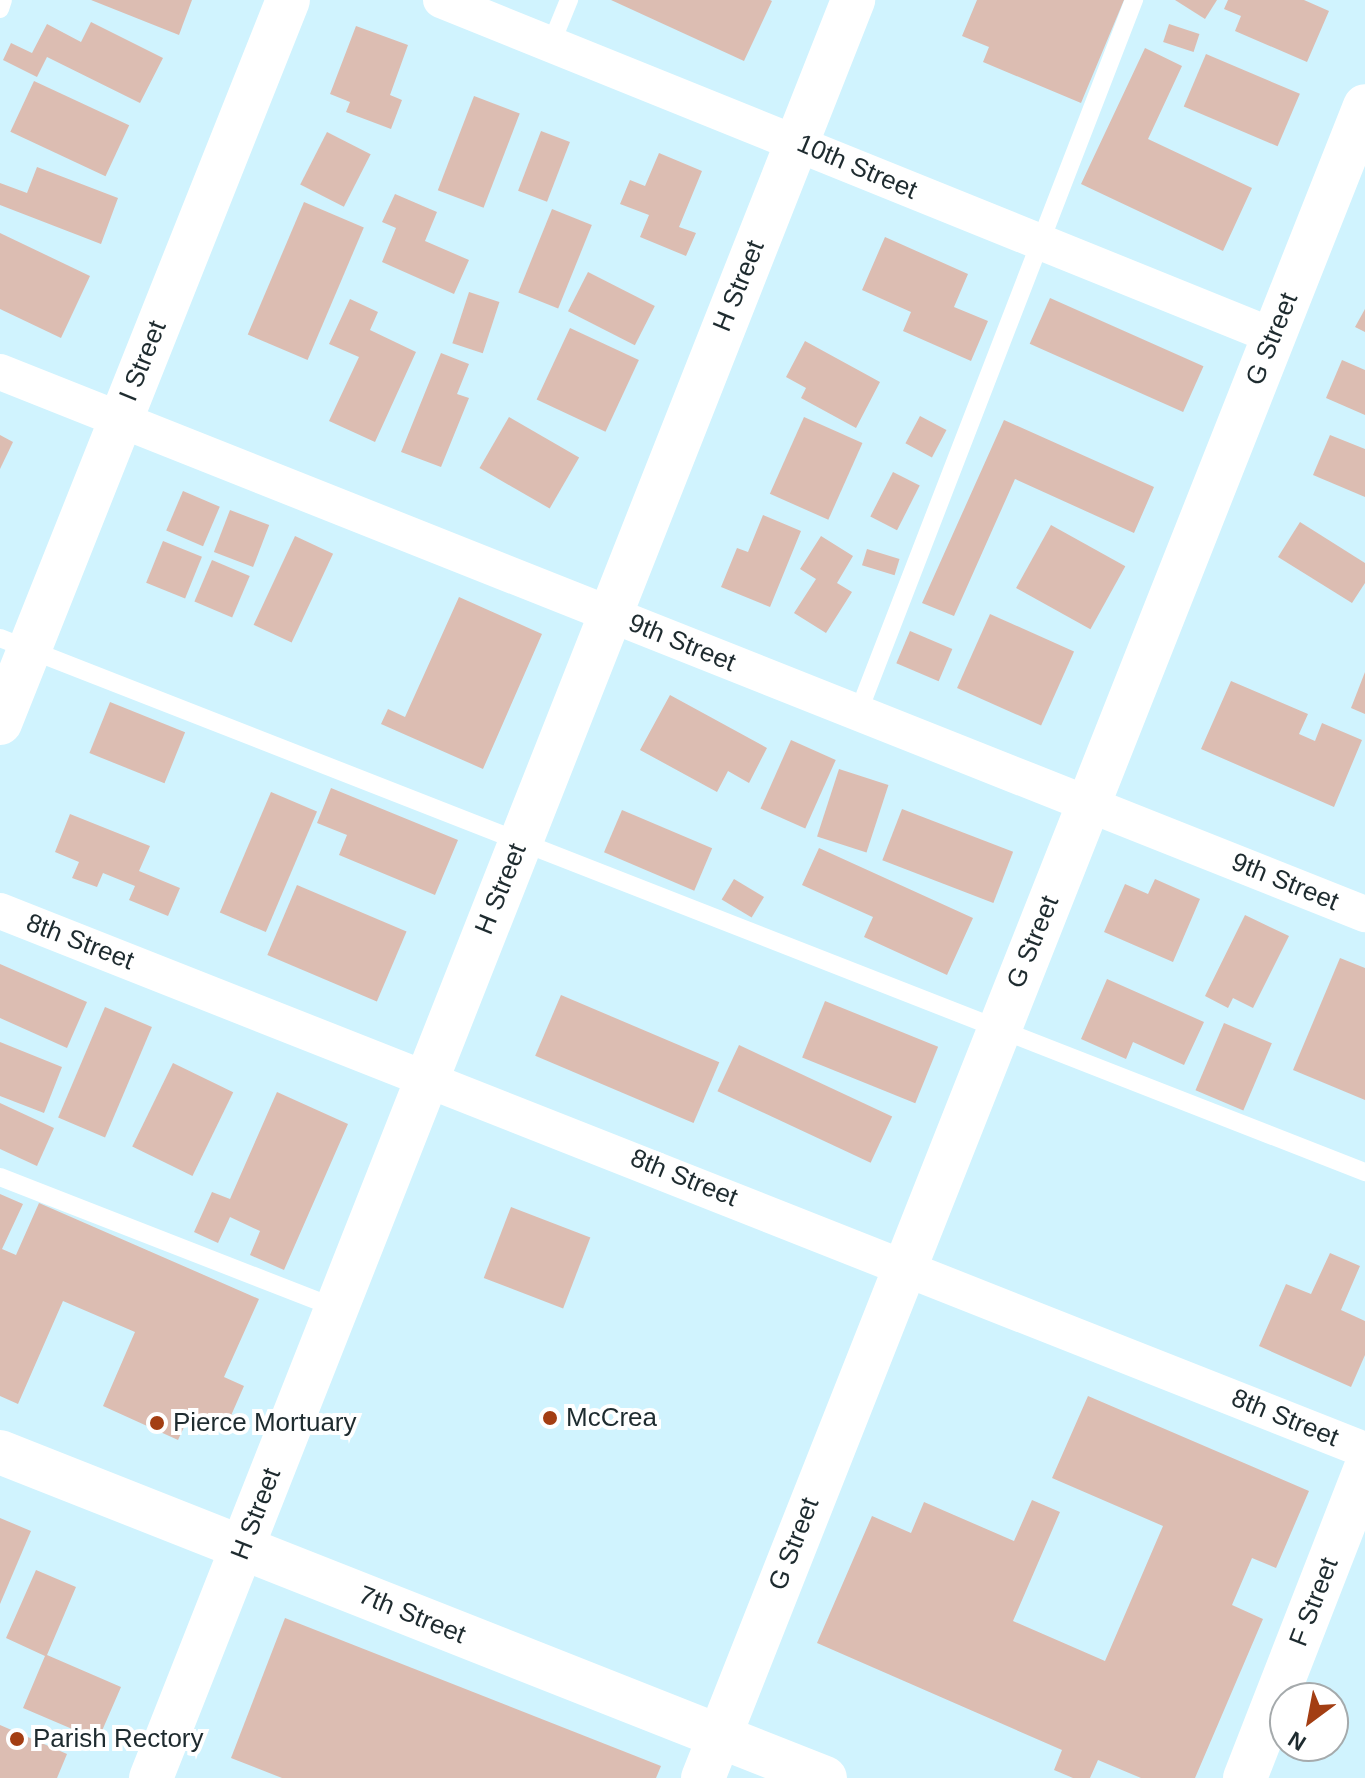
<!DOCTYPE html>
<html>
<head>
<meta charset="utf-8">
<style>
	body { margin:0 }
	#map { position:relative; width:1365px; height:1778px; overflow:hidden; background:#d0f3fe; font-family:Helvetica,sans-serif }
	div>[style] { position:absolute }
	.building>* { inset:0; background:#dcbdb2; transform-origin:0 0 }
	.lane>* { height:18px; margin:-9px; padding:0 9px; transform-origin:9px; border-radius:9px; background:#fff }
	.street>* { height:36px; margin:-18px; padding:0 18px; transform-origin:18px; border-radius:18px; background:#fff }
	.secondary>* { height:44px; margin:-22px; padding:0 22px; transform-origin:22px; border-radius:22px; background:#fff }
	.dots>* { width:22px; height:22px; translate:-50% -50%; box-sizing:border-box; border:4px solid #fff; border-radius:50% }
	span { translate:-50% -50%; white-space:nowrap; text-align:center; line-height:1.15; -webkit-text-stroke:8px #fff; paint-order:stroke }
	.street-label { font-size:26px; color:#1e2b2f }
	.poi-label { font-size:26px; color:#1e2b2f }
	.left { translate:0 -50%; text-align:left }
	.north { position:absolute; left:1269px; top:1682px; width:80px; height:80px; box-sizing:border-box; background:#fff; border:2px solid #a5aaac; border-radius:50%; rotate:212deg; font-size:22px; font-weight:700; line-height:32px; text-align:center; color:#1e2b2f }
	.north::after { content:''; display:block; margin:auto; width:28px; height:36px; background:#a33e13; clip-path:polygon(50% 0,100% 100%,50% 72%,0 100%) }
</style>
</head>
<body>
<div id="map">
	<div class="building">
		<div style="clip-path:polygon(91px 0,192px 0,179px 35px)"></div>
		<div style="clip-path:polygon(611px 0,770px 0,772px 1px,744px 61px)"></div>
		<div style="clip-path:polygon(977px 0,1124px 0,1081px 103px,983px 62px,989px 47px,962px 36px)"></div>
		<div style="clip-path:polygon(1175px 0,1217px 0,1205px 19px)"></div>
		<div style="clip-path:polygon(1228px 0,1304px 0,1329px 11px,1307px 62px,1235px 31px,1241px 16px,1224px 9px)"></div>
		<div style="clip-path:polygon(91px 22px,163px 58px,140px 103px,47px 57px,37px 77px,3px 60px,11px 43px,32px 53px,47px 24px,81px 42px)"></div>
		<div style="left:1169px;top:24px;width:32px;height:19px;rotate:18deg"></div>
		<div style="clip-path:polygon(356px 26px,408px 45px,390px 95px,402px 100px,391px 129px,346px 112px,350px 102px,330px 94px)"></div>
		<div style="clip-path:polygon(1145px 48px,1182px 66px,1148px 139px,1252px 188px,1223px 251px,1081px 184px)"></div>
		<div style="left:1206px;top:54px;width:102px;height:57px;rotate:23deg"></div>
		<div style="left:34px;top:81px;width:105px;height:56px;rotate:25deg"></div>
		<div style="left:474px;top:96px;width:49px;height:101px;rotate:21deg"></div>
		<div style="left:541px;top:131px;width:31px;height:64px;rotate:21deg"></div>
		<div style="left:327px;top:132px;width:49px;height:59px;rotate:27deg"></div>
		<div style="clip-path:polygon(659px 153px,702px 171px,679px 227px,696px 233px,686px 256px,640px 237px,649px 215px,620px 204px,630px 180px,645px 186px)"></div>
		<div style="clip-path:polygon(37px 167px,118px 198px,101px 244px,0 205px,0 183px,27px 193px)"></div>
		<div style="clip-path:polygon(395px 194px,437px 212px,425px 241px,469px 260px,454px 294px,382px 262px,396px 228px,382px 222px)"></div>
		<div style="left:304px;top:202px;width:65px;height:144px;rotate:23deg"></div>
		<div style="left:552px;top:209px;width:43px;height:90px;rotate:22deg"></div>
		<div style="clip-path:polygon(0 233px,90px 276px,61px 338px,0 309px)"></div>
		<div style="clip-path:polygon(885px 237px,968px 274px,954px 307px,988px 321px,971px 361px,903px 331px,911px 312px,862px 290px)"></div>
		<div style="left:588px;top:272px;width:75px;height:44px;rotate:27deg"></div>
		<div style="left:469px;top:292px;width:32px;height:54px;rotate:18deg"></div>
		<div style="left:1050px;top:298px;width:168px;height:50px;rotate:24deg"></div>
		<div style="clip-path:polygon(350px 299px,378px 312px,370px 330px,416px 352px,375px 442px,329px 421px,359px 357px,329px 344px)"></div>
		<div style="clip-path:polygon(1365px 309px,1365px 332px,1355px 327px)"></div>
		<div style="left:570px;top:328px;width:76px;height:79px;rotate:25deg"></div>
		<div style="clip-path:polygon(805px 341px,880px 382px,856px 428px,801px 398px,806px 388px,786px 377px)"></div>
		<div style="clip-path:polygon(441px 353px,469px 364px,457px 394px,469px 398px,441px 467px,401px 452px)"></div>
		<div style="clip-path:polygon(1342px 360px,1365px 370px,1365px 415px,1326px 398px)"></div>
		<div style="left:920px;top:416px;width:30px;height:31px;rotate:28deg"></div>
		<div style="left:509px;top:417px;width:81px;height:59px;rotate:30deg"></div>
		<div style="left:804px;top:417px;width:64px;height:84px;rotate:24deg"></div>
		<div style="clip-path:polygon(1004px 420px,1154px 487px,1134px 533px,1015px 479px,954px 616px,922px 603px)"></div>
		<div style="clip-path:polygon(0 435px,13px 442px,0 469px)"></div>
		<div style="clip-path:polygon(1330px 435px,1365px 449px,1365px 497px,1313px 475px)"></div>
		<div style="left:893px;top:472px;width:30px;height:50px;rotate:27deg"></div>
		<div style="left:183px;top:491px;width:40px;height:43px;rotate:23deg"></div>
		<div style="left:230px;top:510px;width:42px;height:45px;rotate:21deg"></div>
		<div style="clip-path:polygon(763px 515px,801px 531px,770px 607px,721px 587px,737px 548px,748px 552px)"></div>
		<div style="clip-path:polygon(1300px 522px,1365px 563px,1365px 583px,1352px 603px,1278px 557px)"></div>
		<div style="left:1051px;top:525px;width:85px;height:72px;rotate:29deg"></div>
		<div style="left:295px;top:536px;width:42px;height:98px;rotate:25deg"></div>
		<div style="clip-path:polygon(821px 536px,853px 556px,837px 583px,852px 592px,826px 633px,794px 613px,816px 579px,800px 569px)"></div>
		<div style="left:163px;top:541px;width:42px;height:45px;rotate:22deg"></div>
		<div style="left:867px;top:549px;width:34px;height:17px;rotate:17deg"></div>
		<div style="left:212px;top:560px;width:41px;height:45px;rotate:23deg"></div>
		<div style="clip-path:polygon(459px 597px,542px 634px,483px 769px,381px 724px,388px 709px,405px 717px)"></div>
		<div style="left:990px;top:614px;width:92px;height:81px;rotate:24deg"></div>
		<div style="left:910px;top:631px;width:46px;height:35px;rotate:23deg"></div>
		<div style="clip-path:polygon(1365px 672px,1365px 714px,1351px 708px)"></div>
		<div style="clip-path:polygon(1231px 681px,1308px 714px,1299px 734px,1315px 741px,1322px 723px,1362px 740px,1334px 807px,1201px 749px)"></div>
		<div style="clip-path:polygon(670px 695px,767px 748px,749px 783px,728px 771px,717px 792px,640px 750px)"></div>
		<div style="left:110px;top:702px;width:81px;height:55px;rotate:22deg"></div>
		<div style="left:791px;top:740px;width:49px;height:75px;rotate:24deg"></div>
		<div style="left:839px;top:769px;width:52px;height:71px;rotate:18deg"></div>
		<div style="clip-path:polygon(331px 788px,458px 840px,435px 895px,339px 855px,347px 835px,317px 823px)"></div>
		<div style="left:271px;top:792px;width:50px;height:131px;rotate:23deg"></div>
		<div style="left:902px;top:809px;width:119px;height:55px;rotate:21deg"></div>
		<div style="left:622px;top:810px;width:98px;height:46px;rotate:23deg"></div>
		<div style="clip-path:polygon(70px 814px,150px 846px,139px 871px,180px 888px,168px 916px,129px 900px,135px 886px,103px 873px,97px 887px,72px 878px,79px 862px,55px 852px)"></div>
		<div style="clip-path:polygon(819px 848px,973px 918px,947px 975px,864px 937px,873px 917px,802px 885px)"></div>
		<div style="left:734px;top:879px;width:35px;height:24px;rotate:31deg"></div>
		<div style="clip-path:polygon(1155px 879px,1200px 899px,1173px 962px,1104px 932px,1125px 884px,1148px 894px)"></div>
		<div style="left:297px;top:885px;width:119px;height:76px;rotate:23deg"></div>
		<div style="clip-path:polygon(1245px 915px,1289px 936px,1253px 1008px,1233px 998px,1228px 1008px,1205px 996px)"></div>
		<div style="clip-path:polygon(1340px 958px,1365px 968px,1365px 1100px,1293px 1070px)"></div>
		<div style="clip-path:polygon(0 964px,87px 1002px,67px 1048px,0 1018px)"></div>
		<div style="clip-path:polygon(1107px 979px,1204px 1022px,1184px 1065px,1133px 1042px,1126px 1059px,1081px 1039px)"></div>
		<div style="left:561px;top:995px;width:172px;height:66px;rotate:23deg"></div>
		<div style="left:825px;top:1001px;width:122px;height:61px;rotate:22deg"></div>
		<div style="left:105px;top:1007px;width:51px;height:120px;rotate:23deg"></div>
		<div style="left:1224px;top:1023px;width:52px;height:73px;rotate:23deg"></div>
		<div style="clip-path:polygon(0 1042px,62px 1067px,44px 1113px,0 1096px)"></div>
		<div style="left:739px;top:1045px;width:169px;height:51px;rotate:25deg"></div>
		<div style="left:173px;top:1063px;width:67px;height:93px;rotate:26deg"></div>
		<div style="clip-path:polygon(277px 1092px,348px 1124px,284px 1270px,250px 1255px,260px 1231px,230px 1217px,218px 1243px,194px 1232px,212px 1192px,230px 1199px)"></div>
		<div style="clip-path:polygon(0 1103px,54px 1128px,37px 1166px,0 1149px)"></div>
		<div style="clip-path:polygon(0 1194px,23px 1204px,2px 1249px,16px 1255px,39px 1203px,259px 1299px,224px 1377px,244px 1386px,226px 1427px,191px 1412px,178px 1440px,103px 1406px,135px 1332px,63px 1301px,18px 1404px,0 1396px)"></div>
		<div style="left:511px;top:1207px;width:85px;height:76px;rotate:21deg"></div>
		<div style="clip-path:polygon(1330px 1253px,1360px 1266px,1341px 1310px,1365px 1321px,1365px 1355px,1351px 1387px,1259px 1346px,1286px 1284px,1311px 1294px)"></div>
		<div style="clip-path:polygon(1088px 1396px,1309px 1491px,1276px 1568px,1252px 1558px,1232px 1605px,1263px 1619px,1195px 1778px,1141px 1778px,1098px 1760px,1090px 1778px,1073px 1778px,1054px 1770px,1062px 1750px,817px 1643px,872px 1516px,911px 1533px,924px 1502px,1014px 1541px,1032px 1500px,1060px 1512px,1013px 1621px,1105px 1661px,1163px 1526px,1052px 1478px)"></div>
		<div style="clip-path:polygon(0 1518px,31px 1531px,0 1604px)"></div>
		<div style="clip-path:polygon(36px 1570px,76px 1587px,47px 1655px,121px 1687px,98px 1740px,23px 1708px,45px 1656px,6px 1638px)"></div>
		<div style="clip-path:polygon(285px 1618px,661px 1766px,656px 1778px,282px 1778px,231px 1758px)"></div>
		<div style="clip-path:polygon(0 1725px,67px 1754px,57px 1778px,0 1778px)"></div>
	</div>
	<div class="lane">
		<div style="left:0;top:9px;width:9px;rotate:-72deg"></div>
		<div style="left:551px;top:44px;width:48px;rotate:-67.8deg"></div>
		<div style="left:0;top:638px;width:1466px;rotate:21.37deg"></div>
		<div style="left:858px;top:713px;width:765px;rotate:-68.84deg"></div>
		<div style="left:0;top:1177px;width:361px;rotate:21.3deg"></div>
	</div>
	<div class="street">
		<div style="left:441px;top:0;width:897px;rotate:21.99deg"></div>
		<div style="left:0;top:372px;width:1469px;rotate:21.66deg"></div>
		<div style="left:0;top:911px;width:1468px;rotate:21.55deg"></div>
	</div>
	<div class="secondary">
		<div style="left:0;top:723px;width:778px;rotate:-68.28deg"></div>
		<div style="left:0;top:1452px;width:887px;rotate:21.56deg"></div>
		<div style="left:151px;top:1778px;width:1912px;rotate:-68.45deg"></div>
		<div style="left:703px;top:1778px;width:1798px;rotate:-68.4deg"></div>
		<div style="left:1245px;top:1778px;width:330px;rotate:-68.7deg"></div>
	</div>
	<div class="dots">
		<div style="left:550px;top:1418px;background:#a33e13"></div>
		<div style="left:157px;top:1423px;background:#a33e13"></div>
		<div style="left:17px;top:1739px;background:#a33e13"></div>
	</div>
	<div class="street-label">
		<span style="left:857px;top:167px;rotate:23deg">10th Street</span>
		<span style="left:739px;top:286px;rotate:-68deg">H Street</span>
		<span style="left:1272px;top:339px;rotate:-68deg">G Street</span>
		<span style="left:143px;top:361px;rotate:-68deg">I Street</span>
		<span style="left:682px;top:643px;rotate:22deg">9th Street</span>
		<span style="left:1285px;top:882px;rotate:22deg">9th Street</span>
		<span style="left:501px;top:889px;rotate:-68deg">H Street</span>
		<span style="left:80px;top:942px;rotate:21deg">8th Street</span>
		<span style="left:1033px;top:942px;rotate:-68deg">G Street</span>
		<span style="left:684px;top:1178px;rotate:22deg">8th Street</span>
		<span style="left:1285px;top:1418px;rotate:22deg">8th Street</span>
		<span style="left:256px;top:1514px;rotate:-69deg">H Street</span>
		<span style="left:794px;top:1544px;rotate:-69deg">G Street</span>
		<span style="left:1314px;top:1602px;rotate:-69deg">F Street</span>
		<span style="left:412px;top:1615px;rotate:22deg">7th Street</span>
	</div>
	<div class="poi-label">
		<span class="left" style="left:566px;top:1418px">McCrea</span>
		<span class="left" style="left:173px;top:1423px">Pierce Mortuary</span>
		<span class="left" style="left:33px;top:1739px">Parish Rectory</span>
	</div>
	<div class="north">N</div>
</div>
</body>
</html>
